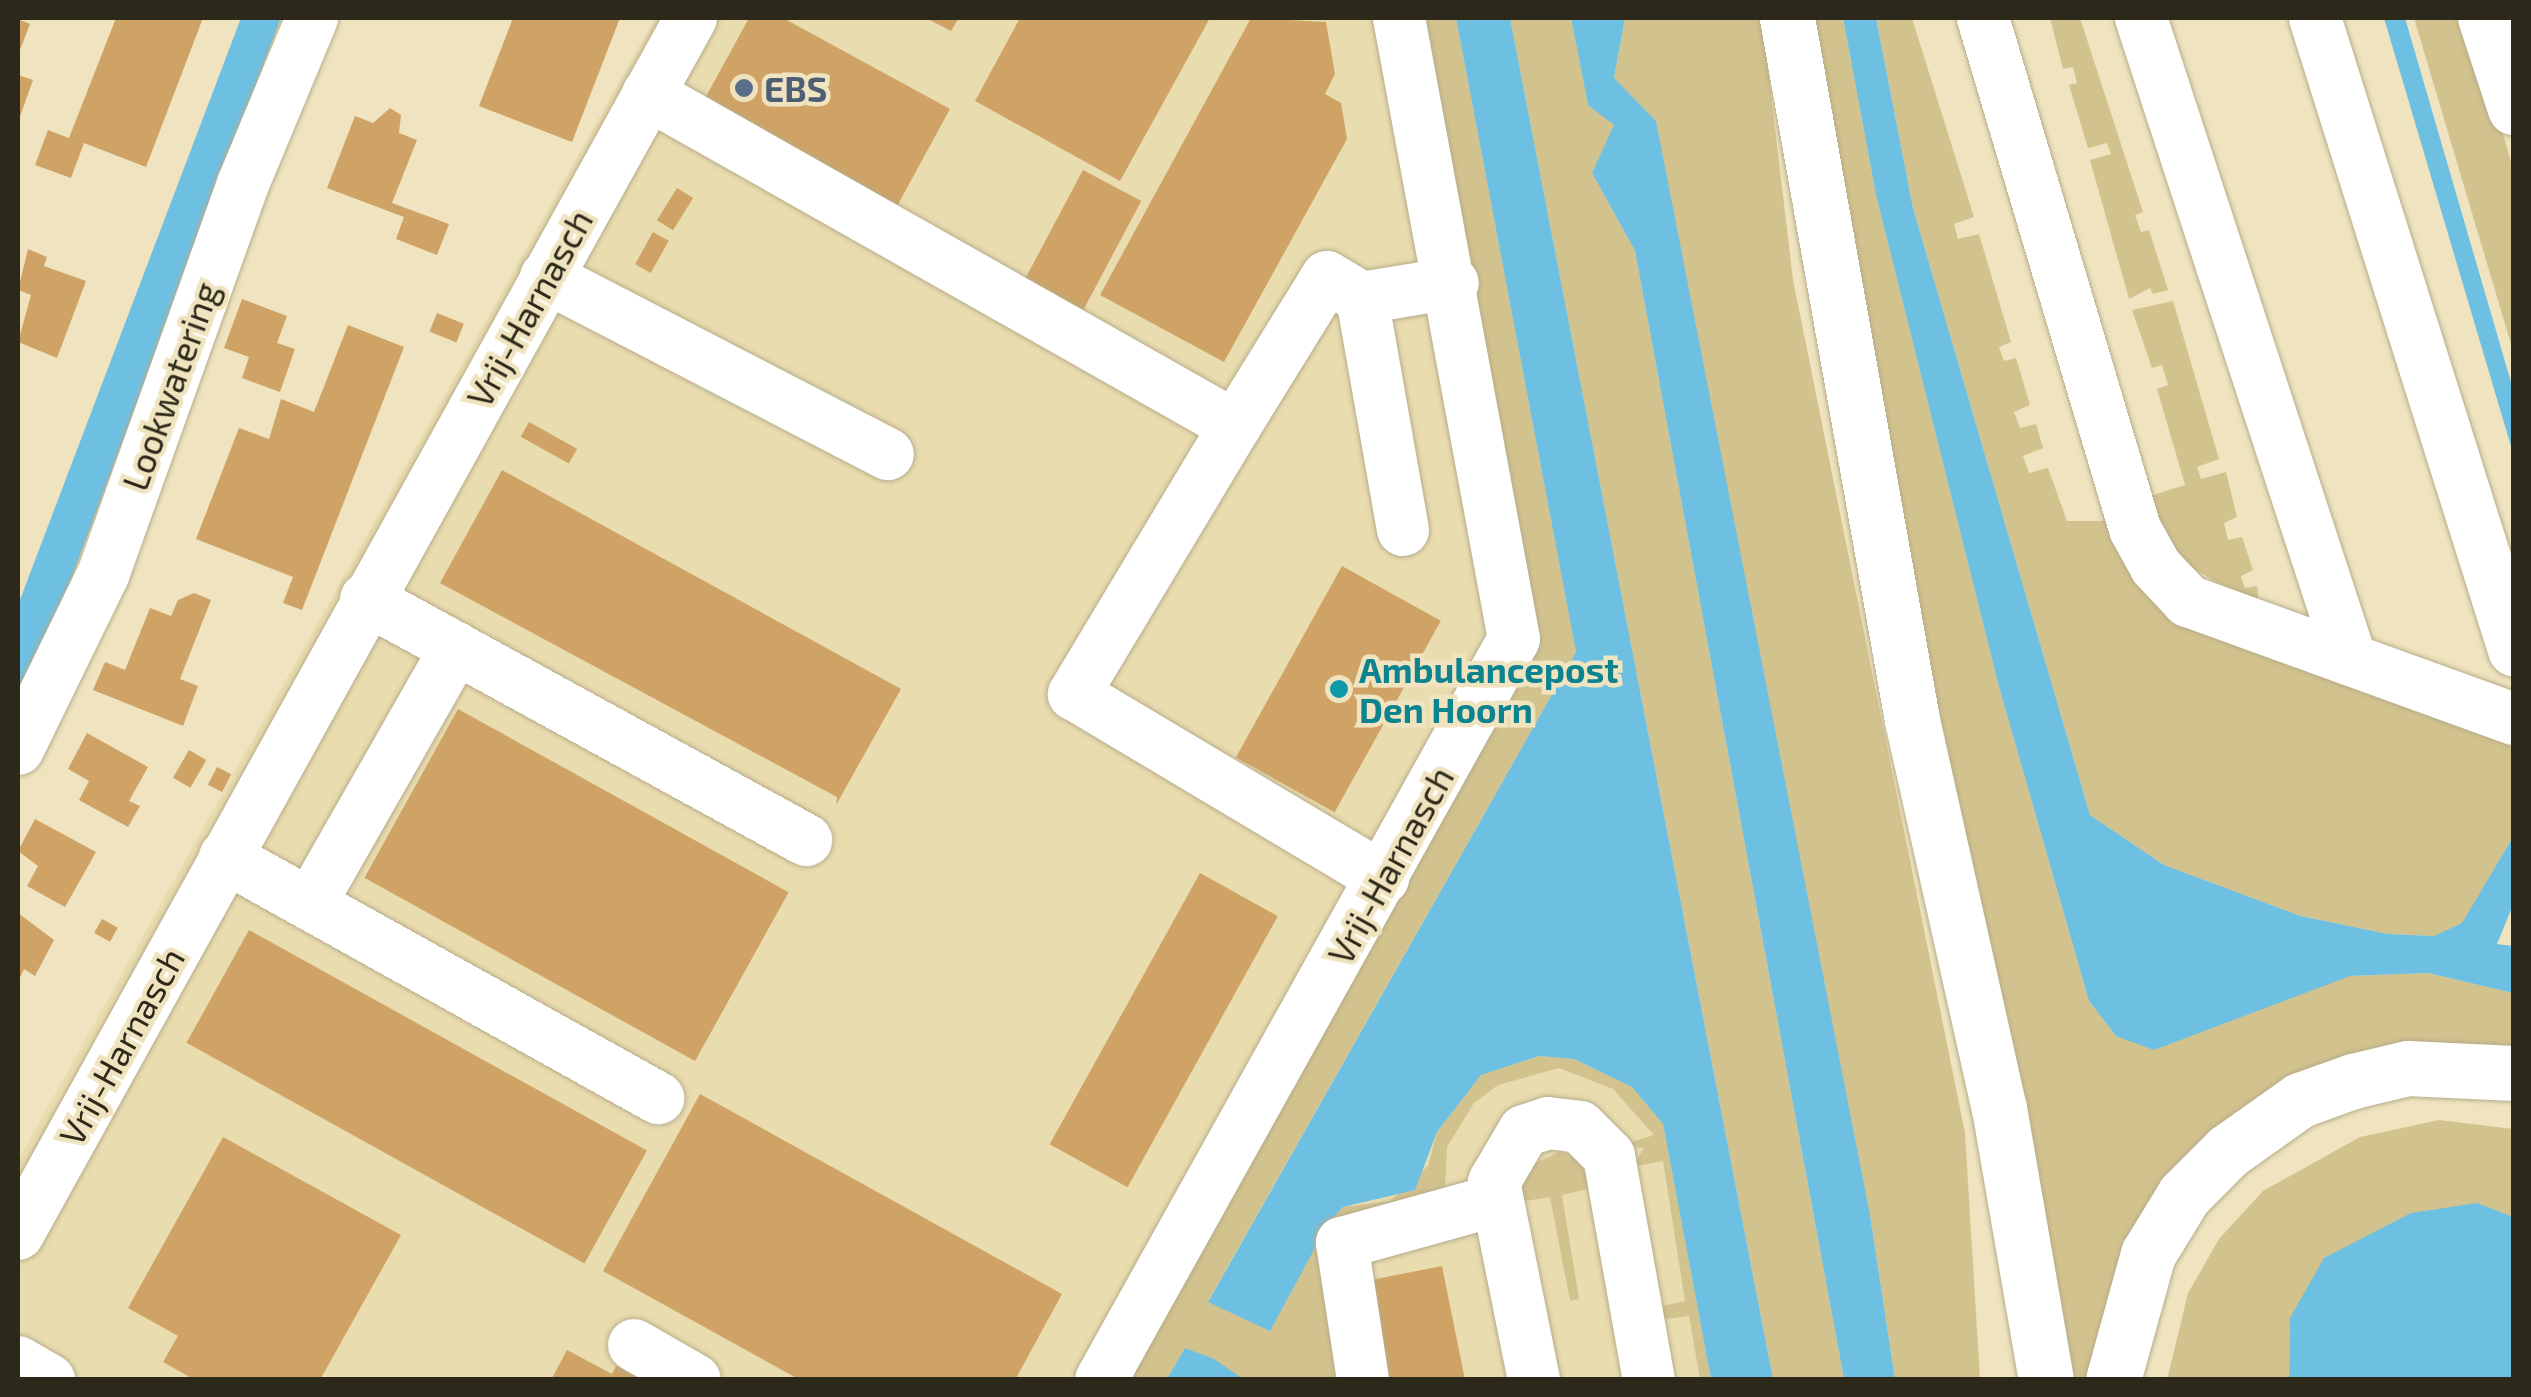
<!DOCTYPE html>
<html>
<head>
<meta charset="utf-8">
<style>
	body { margin:0 }
	#map { position:relative; width:2531px; height:1397px; overflow:hidden; background:#efe4bf; font-family:"Exo 2",sans-serif }
	div>[style] { position:absolute }
	.built>* { inset:0; background:#e9dcaf }
	.green>* { inset:0; background:#d2c38e }
	.water>* { inset:0; background:#6ec0e3 }
	.building>* { inset:0; background:#cfa366; transform-origin:0 0 }
	.roads { filter:drop-shadow(0 0 2px #b7ac89) drop-shadow(0 0 2px #b7ac89) }
	.minor>* { height:52px; margin:-26px; padding:0 26px; transform-origin:26px; border-radius:26px; background:#fff }
	.highway>* { height:55px; margin:-27.5px; padding:0 27.5px; transform-origin:27.5px; border-radius:27.5px; background:#fff }
	.dots>* { width:28px; height:28px; translate:-50% -50%; box-sizing:border-box; border:5px solid #efe4bf; border-radius:50% }
	span { translate:-50% -50%; white-space:nowrap; text-align:center; line-height:1.15; -webkit-text-stroke:9px #efe4bf; paint-order:stroke }
	.service-label { font-size:35px; color:#4e5e75; font-weight:700 }
	.left { translate:0 -50%; text-align:left }
	.street-label { font-size:35px; color:#2c281a }
	.culture-label { font-size:35px; color:#0d838f; font-weight:700 }
	.frame { position:absolute; inset:0; border:20px solid #2c281a; pointer-events:none }
</style>
</head>
<body>
<div id="map">
	<div class="built">
		<div style="clip-path:polygon(655px 18px,1612px 18px,1648px 991px,1727px 1379px,18px 1380px,18px 1160px)"></div>
	</div>
	<div class="green">
		<div style="clip-path:polygon(1421px 18px,1456px 18px,1576px 652px,1208px 1301px,1343px 1207px,1390px 1201px,1428px 1166px,1437px 1132px,1481px 1075px,1539px 1056px,1574px 1059px,1632px 1087px,1663px 1124px,1711px 1379px,1700px 1379px,1689px 1316px,1658px 1320px,1655px 1308px,1685px 1301px,1663px 1161px,1632px 1167px,1644px 1148px,1619px 1146px,1654px 1135px,1613px 1089px,1559px 1068px,1498px 1085px,1474px 1103px,1447px 1147px,1445px 1188px,1352px 1223px,1353px 1379px,1243px 1379px,1185px 1348px,1167px 1379px,1127px 1380px,1520px 676px)"></div>
		<div style="clip-path:polygon(1510px 18px,1571px 18px,1588px 105px,1615px 125px,1592px 173px,1635px 251px,1844px 1379px,1773px 1379px)"></div>
		<div style="clip-path:polygon(1625px 18px,1762px 18px,1793px 280px,1965px 1133px,1980px 1379px,1895px 1379px,1870px 1215px,1614px 78px)"></div>
		<div style="clip-path:polygon(1805px 18px,1843px 18px,1876px 195px,1999px 687px,2089px 1001px,2116px 1036px,2253px 1011px,2349px 976px,2428px 973px,2513px 993px,2513px 1059px,2247px 1118px,2102px 1379px,2072px 1379px,1935px 741px)"></div>
		<div style="clip-path:polygon(1876px 18px,1912px 18px,1974px 217px,1954px 224px,1958px 239px,1979px 234px,2011px 342px,1999px 347px,2004px 361px,2016px 358px,2030px 405px,2014px 412px,2020px 428px,2036px 424px,2043px 448px,2023px 456px,2029px 473px,2048px 468px,2067px 521px,2103px 521px,2105px 511px,2127px 562px,2513px 744px,2513px 837px,2463px 923px,2434px 936px,2388px 934px,2301px 916px,2164px 865px,2090px 815px,1913px 208px)"></div>
		<div style="clip-path:polygon(2050px 18px,2080px 18px,2143px 212px,2135px 215px,2141px 232px,2149px 230px,2168px 290px,2153px 294px,2150px 288px,2129px 299px,2090px 160px,2111px 154px,2107px 143px,2088px 148px,2069px 85px,2077px 83px,2073px 67px,2063px 69px)"></div>
		<div style="clip-path:polygon(2414px 18px,2467px 18px,2487px 77px,2513px 169px,2513px 351px)"></div>
		<div style="clip-path:polygon(2173px 301px,2219px 459px,2197px 467px,2201px 479px,2226px 472px,2237px 517px,2224px 523px,2228px 540px,2242px 537px,2253px 570px,2241px 576px,2245px 588px,2257px 586px,2260px 607px,2175px 558px,2140px 499px,2185px 485px,2157px 389px,2168px 385px,2162px 365px,2152px 368px,2132px 310px)"></div>
		<div style="clip-path:polygon(2439px 1120px,2513px 1129px,2513px 1217px,2476px 1203px,2290px 1318px,2289px 1379px,2167px 1380px,2188px 1293px,2219px 1239px,2263px 1191px,2360px 1137px)"></div>
		<div style="clip-path:polygon(1560px 1152px,1578px 1160px,1593px 1188px,1562px 1195px,1579px 1299px,1570px 1301px,1550px 1197px,1519px 1202px,1524px 1168px)"></div>
	</div>
	<div class="water">
		<div style="clip-path:polygon(241px 18px,281px 18px,51px 633px,18px 697px,18px 605px)"></div>
		<div style="clip-path:polygon(1456px 18px,1510px 18px,1773px 1379px,1711px 1379px,1663px 1124px,1632px 1087px,1574px 1059px,1539px 1056px,1481px 1075px,1437px 1132px,1415px 1190px,1343px 1207px,1328px 1224px,1270px 1331px,1208px 1302px,1576px 652px)"></div>
		<div style="clip-path:polygon(1571px 18px,1625px 18px,1614px 78px,1656px 121px,1870px 1215px,1895px 1379px,1844px 1379px,1635px 251px,1592px 173px,1614px 125px,1588px 105px)"></div>
		<div style="clip-path:polygon(1843px 18px,1876px 18px,1913px 208px,2090px 815px,2164px 865px,2301px 916px,2388px 934px,2434px 936px,2462px 923px,2513px 837px,2513px 905px,2497px 944px,2513px 946px,2513px 993px,2428px 973px,2350px 976px,2154px 1050px,2116px 1036px,2089px 1001px,1999px 687px,1876px 195px)"></div>
		<div style="clip-path:polygon(2384px 18px,2405px 18px,2513px 389px,2513px 453px)"></div>
		<div style="clip-path:polygon(2477px 1203px,2513px 1217px,2513px 1379px,2289px 1379px,2290px 1318px,2324px 1258px,2411px 1213px)"></div>
		<div style="clip-path:polygon(1185px 1348px,1214px 1359px,1243px 1379px,1167px 1379px)"></div>
	</div>
	<div class="building">
		<div style="clip-path:polygon(116px 18px,203px 18px,146px 167px,84px 143px,71px 178px,35px 165px,48px 130px,69px 138px)"></div>
		<div style="clip-path:polygon(513px 18px,620px 18px,572px 142px,479px 106px)"></div>
		<div style="clip-path:polygon(749px 18px,783px 18px,950px 109px,896px 208px,703px 102px)"></div>
		<div style="clip-path:polygon(926px 18px,959px 18px,951px 31px)"></div>
		<div style="clip-path:polygon(1020px 18px,1210px 18px,1120px 181px,975px 101px)"></div>
		<div style="clip-path:polygon(1251px 18px,1326px 22px,1335px 74px,1325px 94px,1341px 103px,1347px 139px,1224px 362px,1100px 295px)"></div>
		<div style="clip-path:polygon(18px 19px,30px 24px,18px 55px)"></div>
		<div style="clip-path:polygon(18px 75px,33px 80px,18px 122px)"></div>
		<div style="clip-path:polygon(390px 108px,401px 115px,399px 133px,417px 140px,392px 203px,449px 224px,437px 255px,396px 239px,404px 217px,327px 188px,355px 116px,373px 123px)"></div>
		<div style="left:1083px;top:170px;width:66px;height:126px;rotate:28deg"></div>
		<div style="left:677px;top:188px;width:19px;height:38px;rotate:32deg"></div>
		<div style="left:653px;top:232px;width:18px;height:37px;rotate:29deg"></div>
		<div style="clip-path:polygon(28px 249px,47px 257px,44px 266px,86px 281px,57px 358px,18px 342px,31px 295px,18px 290px)"></div>
		<div style="clip-path:polygon(242px 299px,287px 316px,277px 343px,295px 349px,280px 392px,242px 378px,249px 357px,224px 348px)"></div>
		<div style="left:437px;top:313px;width:29px;height:20px;rotate:22deg"></div>
		<div style="clip-path:polygon(348px 325px,404px 347px,302px 610px,283px 603px,293px 577px,196px 539px,239px 428px,269px 439px,281px 399px,314px 412px)"></div>
		<div style="left:529px;top:422px;width:55px;height:17px;rotate:29deg"></div>
		<div style="clip-path:polygon(502px 470px,901px 689px,836px 805px,837px 797px,440px 583px)"></div>
		<div style="left:1342px;top:566px;width:113px;height:219px;rotate:29deg"></div>
		<div style="clip-path:polygon(194px 593px,211px 600px,180px 679px,198px 686px,183px 726px,93px 690px,105px 662px,125px 670px,150px 608px,171px 616px,178px 600px)"></div>
		<div style="left:458px;top:709px;width:378px;height:193px;rotate:29deg"></div>
		<div style="clip-path:polygon(87px 733px,148px 767px,129px 801px,140px 806px,128px 827px,79px 800px,89px 781px,68px 769px)"></div>
		<div style="left:189px;top:750px;width:20px;height:32px;rotate:30deg"></div>
		<div style="left:217px;top:767px;width:16px;height:20px;rotate:27deg"></div>
		<div style="clip-path:polygon(35px 819px,96px 852px,65px 907px,27px 886px,38px 866px,18px 851px)"></div>
		<div style="left:1200px;top:873px;width:89px;height:310px;rotate:29deg"></div>
		<div style="clip-path:polygon(18px 913px,54px 940px,35px 976px,24px 969px,18px 982px)"></div>
		<div style="left:102px;top:919px;width:18px;height:16px;rotate:29deg"></div>
		<div style="left:249px;top:930px;width:455px;height:129px;rotate:29deg"></div>
		<div style="clip-path:polygon(700px 1094px,1062px 1294px,1015px 1380px,800px 1380px,603px 1271px)"></div>
		<div style="clip-path:polygon(223px 1137px,401px 1235px,320px 1380px,195px 1380px,163px 1362px,178px 1336px,128px 1308px)"></div>
		<div style="clip-path:polygon(1442px 1266px,1465px 1380px,1380px 1380px,1361px 1282px)"></div>
		<div style="clip-path:polygon(567px 1350px,612px 1374px,620px 1358px,661px 1380px,551px 1380px)"></div>
	</div>
	<div class="roads">
		<div class="minor">
			<div style="left:1983px;top:18px;width:533px;rotate:73.43deg"></div>
			<div style="left:2135px;top:529px;width:43px;rotate:61.1deg"></div>
			<div style="left:2156px;top:567px;width:47px;rotate:46.7deg"></div>
			<div style="left:2188px;top:601px;width:347px;rotate:19.9deg"></div>
			<div style="left:2141px;top:18px;width:675px;rotate:71.89deg"></div>
			<div style="left:2315px;top:18px;width:663px;rotate:72.52deg"></div>
			<div style="left:2484px;top:18px;width:96px;rotate:71.8deg"></div>
			<div style="left:648px;top:94px;width:674px;rotate:29.49deg"></div>
			<div style="left:1235px;top:426px;width:175px;rotate:-58.3deg"></div>
			<div style="left:1327px;top:277px;width:41px;rotate:31deg"></div>
			<div style="left:546px;top:277px;width:385px;rotate:27.4deg"></div>
			<div style="left:1235px;top:426px;width:313px;rotate:121deg"></div>
			<div style="left:1074px;top:694px;width:360px;rotate:30.8deg"></div>
			<div style="left:1403px;top:530px;width:236px;rotate:-100deg"></div>
			<div style="left:1362px;top:298px;width:92px;rotate:-9.4deg"></div>
			<div style="left:366px;top:599px;width:502px;rotate:28.71deg"></div>
			<div style="left:18px;top:749px;width:194px;rotate:-64deg"></div>
			<div style="left:103px;top:575px;width:415px;rotate:-70.3deg"></div>
			<div style="left:243px;top:184px;width:180px;rotate:-67.4deg"></div>
			<div style="left:225px;top:857px;width:496px;rotate:29.1deg"></div>
			<div style="left:310px;top:904px;width:295px;rotate:-60.3deg"></div>
			<div style="left:18px;top:1234px;width:1390px;rotate:-61.04deg"></div>
			<div style="left:634px;top:1345px;width:70px;rotate:29.8deg"></div>
			<div style="left:18px;top:1362px;width:36px;rotate:30deg"></div>
			<div style="left:1101px;top:1380px;width:848px;rotate:-60.87deg"></div>
			<div style="left:1514px;top:639px;width:632px;rotate:-100.49deg"></div>
			<div style="left:1363px;top:1380px;width:139px;rotate:-98.7deg"></div>
			<div style="left:1342px;top:1243px;width:161px;rotate:-15.5deg"></div>
			<div style="left:1534px;top:1380px;width:202px;rotate:-101.4deg"></div>
			<div style="left:1494px;top:1182px;width:59px;rotate:-59.5deg"></div>
			<div style="left:1524px;top:1131px;width:25px;rotate:-18deg"></div>
			<div style="left:1548px;top:1123px;width:32px;rotate:7deg"></div>
			<div style="left:1580px;top:1127px;width:41px;rotate:45deg"></div>
			<div style="left:1609px;top:1156px;width:228px;rotate:79.9deg"></div>
		</div>
		<div class="highway">
			<div style="left:1787px;top:18px;width:713px;rotate:79.9deg"></div>
			<div style="left:1912px;top:720px;width:398px;rotate:77.4deg"></div>
			<div style="left:1999px;top:1108px;width:276px;rotate:80.2deg"></div>
			<div style="left:2113px;top:1380px;width:131px;rotate:-74.5deg"></div>
			<div style="left:2148px;top:1254px;width:69px;rotate:-58.6deg"></div>
			<div style="left:2184px;top:1195px;width:62px;rotate:-45deg"></div>
			<div style="left:2228px;top:1151px;width:88px;rotate:-35.3deg"></div>
			<div style="left:2300px;top:1100px;width:56px;rotate:-19.7deg"></div>
			<div style="left:2353px;top:1081px;width:56px;rotate:-13.5deg"></div>
			<div style="left:2407px;top:1068px;width:107px;rotate:2.7deg"></div>
		</div>
	</div>
	<div class="dots">
		<div style="left:744px;top:88px;background:#5c6f8a"></div>
		<div style="left:1339px;top:689px;background:#0f9aa8"></div>
	</div>
	<div class="service-label">
		<span class="left" style="left:764px;top:88px">EBS</span>
	</div>
	<div class="street-label">
		<span style="left:529px;top:308px;rotate:-61deg">Vrij-Harnasch</span>
		<span style="left:170px;top:386px;rotate:-70deg">Lookwatering</span>
		<span style="left:1390px;top:865px;rotate:-61deg">Vrij-Harnasch</span>
		<span style="left:121px;top:1046px;rotate:-61deg">Vrij-Harnasch</span>
	</div>
	<div class="culture-label">
		<span class="left" style="left:1359px;top:689px">Ambulancepost<br>Den Hoorn</span>
	</div>
	<div class="frame"></div>
</div>
</body>
</html>
